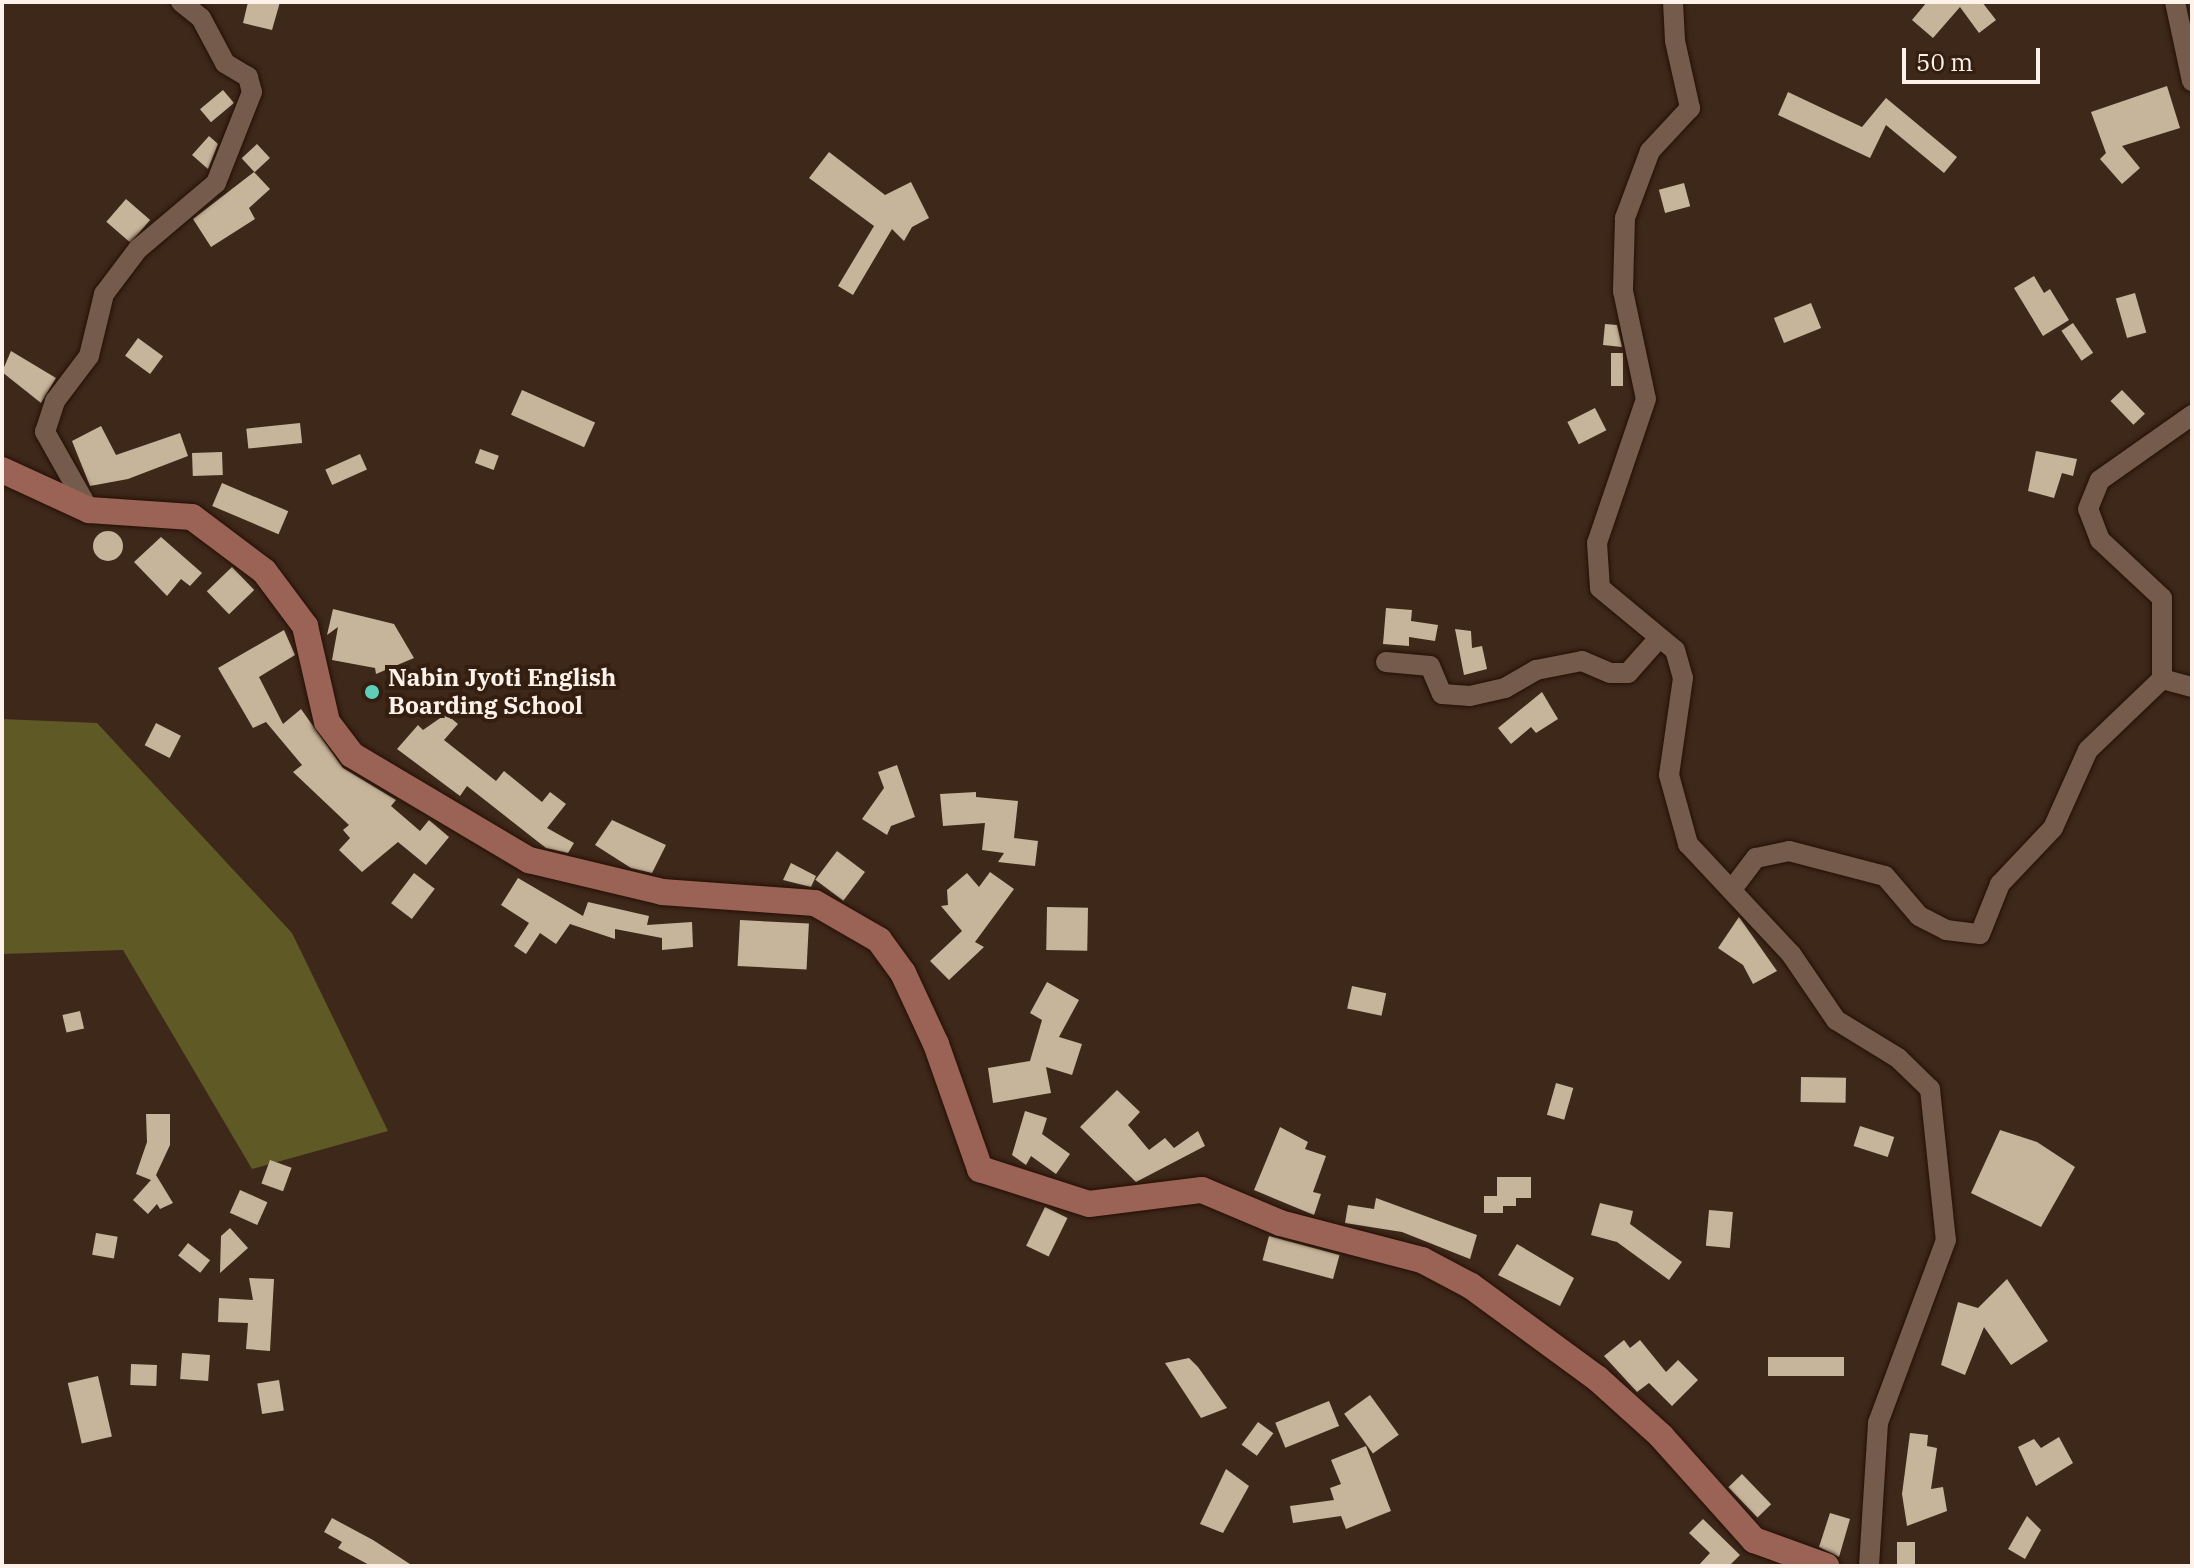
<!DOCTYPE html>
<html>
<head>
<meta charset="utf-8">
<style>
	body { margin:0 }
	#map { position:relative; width:2194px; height:1568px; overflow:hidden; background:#3e281a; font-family:"IBM Plex Serif",serif }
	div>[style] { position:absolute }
	.green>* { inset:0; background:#5e5925 }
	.building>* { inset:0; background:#c6b59b; transform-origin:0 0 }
	.round { border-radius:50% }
	.roads { filter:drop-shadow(0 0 2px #241004) drop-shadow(0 0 2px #241004) }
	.minor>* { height:20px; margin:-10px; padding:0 10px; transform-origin:10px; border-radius:10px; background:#745b4b }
	.major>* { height:26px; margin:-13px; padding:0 13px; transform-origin:13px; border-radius:13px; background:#9b6256 }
	.dots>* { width:22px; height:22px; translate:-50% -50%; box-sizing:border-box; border:4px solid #331e10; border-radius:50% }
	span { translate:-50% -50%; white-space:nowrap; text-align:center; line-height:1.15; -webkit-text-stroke:8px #331e10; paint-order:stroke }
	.poi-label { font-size:24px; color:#fff2eb; font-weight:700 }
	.left { translate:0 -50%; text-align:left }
	.frame { position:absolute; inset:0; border:4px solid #fff2eb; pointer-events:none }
	.scale { position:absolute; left:1902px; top:48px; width:138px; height:36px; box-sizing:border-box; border:4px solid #fff2eb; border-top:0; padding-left:10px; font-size:24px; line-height:28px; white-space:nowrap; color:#fff2eb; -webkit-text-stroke:6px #331e10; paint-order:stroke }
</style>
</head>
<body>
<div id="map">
	<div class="green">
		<div style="clip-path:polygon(2px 719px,97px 723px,292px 933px,388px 1131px,252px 1169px,123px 950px,2px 954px)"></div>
	</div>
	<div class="building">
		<div style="clip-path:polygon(248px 2px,280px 2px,272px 30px,243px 23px)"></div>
		<div style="clip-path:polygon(1927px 2px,1982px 2px,1996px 20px,1979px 33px,1960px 7px,1933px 38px,1912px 20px)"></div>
		<div style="clip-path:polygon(2167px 86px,2180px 128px,2122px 146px,2140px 168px,2122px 184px,2100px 159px,2106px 153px,2091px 112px)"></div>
		<div style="left:223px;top:90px;width:17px;height:30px;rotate:50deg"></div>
		<div style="clip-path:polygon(1788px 92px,1862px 127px,1886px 98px,1957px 157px,1944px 173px,1886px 125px,1870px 158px,1778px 115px)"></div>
		<div style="clip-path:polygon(209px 136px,218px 144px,208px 169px,192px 155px)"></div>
		<div style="left:257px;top:144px;width:19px;height:21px;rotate:47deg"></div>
		<div style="clip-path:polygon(829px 152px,885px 195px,911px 182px,929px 218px,912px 227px,904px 241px,892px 229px,853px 295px,838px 286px,874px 226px,809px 178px)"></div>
		<div style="clip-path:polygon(254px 172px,270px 189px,249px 208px,255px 219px,211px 247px,193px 219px)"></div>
		<div style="left:1684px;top:183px;width:24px;height:26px;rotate:75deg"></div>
		<div style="left:126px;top:199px;width:32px;height:30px;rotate:41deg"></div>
		<div style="clip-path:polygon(2034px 276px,2044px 293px,2050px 289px,2069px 320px,2043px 336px,2014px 288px)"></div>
		<div style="left:2135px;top:293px;width:41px;height:20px;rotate:74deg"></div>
		<div style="left:1811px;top:303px;width:27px;height:40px;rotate:68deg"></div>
		<div style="left:2073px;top:323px;width:36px;height:14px;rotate:56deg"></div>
		<div style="clip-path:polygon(1605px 324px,1617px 325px,1622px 347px,1603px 345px)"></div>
		<div style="left:138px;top:338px;width:31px;height:22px;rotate:36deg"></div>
		<div style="clip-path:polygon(11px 351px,56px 378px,41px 403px,2px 372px)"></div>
		<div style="left:1611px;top:353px;width:12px;height:33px"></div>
		<div style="left:522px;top:390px;width:80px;height:27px;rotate:24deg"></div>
		<div style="left:2122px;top:390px;width:33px;height:16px;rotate:46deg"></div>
		<div style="left:1595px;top:408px;width:25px;height:31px;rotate:63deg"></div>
		<div style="left:300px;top:423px;width:20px;height:54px;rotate:84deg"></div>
		<div style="clip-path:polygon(101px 426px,116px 455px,180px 433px,188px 456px,128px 479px,90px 486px,72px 441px)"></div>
		<div style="left:480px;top:449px;width:20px;height:15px;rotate:20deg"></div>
		<div style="clip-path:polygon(2036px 451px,2077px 459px,2073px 476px,2062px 473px,2054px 498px,2028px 491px)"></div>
		<div style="left:222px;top:452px;width:23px;height:30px;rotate:88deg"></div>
		<div style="left:360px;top:454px;width:17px;height:38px;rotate:66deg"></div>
		<div style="left:222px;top:483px;width:72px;height:25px;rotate:23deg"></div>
		<div class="round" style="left:93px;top:531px;width:30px;height:30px"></div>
		<div style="clip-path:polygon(161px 537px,202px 573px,190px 586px,181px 579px,167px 596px,134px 562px)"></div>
		<div style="left:232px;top:567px;width:32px;height:35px;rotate:46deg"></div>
		<div style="clip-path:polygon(1386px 608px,1412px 610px,1411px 621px,1438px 625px,1435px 641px,1409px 637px,1409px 646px,1383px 644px)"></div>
		<div style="clip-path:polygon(333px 609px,394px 624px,414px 658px,376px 674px,375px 668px,332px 660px,338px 627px,327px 635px)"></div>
		<div style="clip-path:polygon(1455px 629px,1471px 631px,1472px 648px,1482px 646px,1487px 669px,1464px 675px)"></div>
		<div style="clip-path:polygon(284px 630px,295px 655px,259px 677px,283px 724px,301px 709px,343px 768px,396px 800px,391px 806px,420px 831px,429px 820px,449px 837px,426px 865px,398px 842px,362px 872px,339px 850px,350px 838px,343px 830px,349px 825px,293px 772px,302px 765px,266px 722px,253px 728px,218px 668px)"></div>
		<div style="clip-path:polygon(1542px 692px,1558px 719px,1536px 733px,1531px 727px,1511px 744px,1498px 728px)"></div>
		<div style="clip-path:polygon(446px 714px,458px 724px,444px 740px,496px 781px,504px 771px,542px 802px,550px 792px,566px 804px,547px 828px,574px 843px,568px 853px,546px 848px,467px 786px,460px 796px,397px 749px,418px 725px,423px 730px)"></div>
		<div style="left:156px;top:723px;width:28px;height:25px;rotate:27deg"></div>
		<div style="clip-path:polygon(897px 765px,915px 817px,891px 826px,887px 835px,862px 819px,884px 788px,878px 772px)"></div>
		<div style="clip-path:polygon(976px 792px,976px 797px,1018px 801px,1014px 838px,1038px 841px,1035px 866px,998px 862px,1004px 853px,982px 850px,985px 823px,943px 826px,940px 794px)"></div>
		<div style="clip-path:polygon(612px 820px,666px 845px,652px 873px,631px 868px,595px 845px)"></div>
		<div style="left:837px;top:851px;width:35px;height:36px;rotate:37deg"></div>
		<div style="clip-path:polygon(791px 863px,816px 876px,811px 887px,783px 880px)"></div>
		<div style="clip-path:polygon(990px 872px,1014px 889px,975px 942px,984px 947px,949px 980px,930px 961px,962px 931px,941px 906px,948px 905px,947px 890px,967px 873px,979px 887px)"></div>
		<div style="left:414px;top:873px;width:26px;height:38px;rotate:37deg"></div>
		<div style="clip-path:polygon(518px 878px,583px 916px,588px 902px,649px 916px,647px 925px,692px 922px,693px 947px,662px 950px,662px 938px,615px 929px,615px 939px,570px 924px,556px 944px,540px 933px,526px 954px,514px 946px,529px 923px,501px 905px)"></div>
		<div style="left:1047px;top:907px;width:41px;height:43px;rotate:1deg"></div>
		<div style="clip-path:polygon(1739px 917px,1777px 971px,1753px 984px,1743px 965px,1718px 948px)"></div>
		<div style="left:740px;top:920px;width:69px;height:46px;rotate:3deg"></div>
		<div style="clip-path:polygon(1047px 982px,1079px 1000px,1059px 1037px,1082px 1044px,1072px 1075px,1046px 1067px,1051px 1093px,993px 1103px,988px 1068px,1030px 1061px,1042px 1020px,1030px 1013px)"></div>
		<div style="left:1352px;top:986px;width:35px;height:23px;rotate:12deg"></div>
		<div style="left:80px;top:1011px;width:18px;height:18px;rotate:77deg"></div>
		<div style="left:1801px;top:1077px;width:45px;height:25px;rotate:1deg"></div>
		<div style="left:1556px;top:1083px;width:18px;height:33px;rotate:16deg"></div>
		<div style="clip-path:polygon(1117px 1090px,1140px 1112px,1128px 1125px,1149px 1150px,1165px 1138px,1174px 1148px,1198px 1131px,1205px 1146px,1136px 1182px,1080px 1127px)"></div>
		<div style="clip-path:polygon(1025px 1111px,1047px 1118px,1042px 1134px,1070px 1154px,1056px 1174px,1031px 1156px,1026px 1165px,1012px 1155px)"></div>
		<div style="clip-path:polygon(146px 1114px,170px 1114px,170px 1145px,156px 1175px,173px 1203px,160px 1209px,157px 1204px,148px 1214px,133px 1200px,151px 1180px,136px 1174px,147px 1142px)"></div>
		<div style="left:1860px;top:1126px;width:36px;height:21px;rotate:18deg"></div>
		<div style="clip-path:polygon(1280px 1127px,1308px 1142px,1305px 1149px,1326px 1156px,1313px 1192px,1321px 1194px,1314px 1215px,1254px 1190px)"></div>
		<div style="clip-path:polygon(2000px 1130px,2037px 1142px,2075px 1167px,2041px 1227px,1971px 1193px)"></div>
		<div style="left:270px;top:1160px;width:23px;height:25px;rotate:20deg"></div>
		<div style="clip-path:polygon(1497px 1177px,1531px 1177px,1531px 1198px,1516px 1198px,1516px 1206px,1503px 1206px,1503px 1213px,1484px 1213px,1484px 1196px,1497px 1196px)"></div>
		<div style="left:240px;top:1190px;width:30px;height:25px;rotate:24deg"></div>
		<div style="clip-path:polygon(1376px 1198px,1477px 1235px,1470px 1259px,1402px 1232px,1345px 1223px,1348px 1205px,1374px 1209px)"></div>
		<div style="clip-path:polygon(1600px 1203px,1633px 1211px,1630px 1224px,1682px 1262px,1669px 1280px,1617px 1242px,1591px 1235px)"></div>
		<div style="left:1045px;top:1207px;width:25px;height:43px;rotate:26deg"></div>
		<div style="left:1709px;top:1210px;width:24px;height:36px;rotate:5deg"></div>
		<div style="clip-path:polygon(230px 1228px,248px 1248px,220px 1273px,221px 1236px)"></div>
		<div style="left:96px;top:1233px;width:22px;height:22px;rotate:10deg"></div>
		<div style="left:1269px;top:1236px;width:73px;height:25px;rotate:15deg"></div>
		<div style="left:188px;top:1243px;width:28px;height:16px;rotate:38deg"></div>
		<div style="clip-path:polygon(1517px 1244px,1574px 1278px,1560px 1306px,1498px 1275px)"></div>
		<div style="clip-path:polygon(249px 1278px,274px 1279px,270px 1351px,246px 1349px,248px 1323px,218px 1322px,219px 1298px,253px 1300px)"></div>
		<div style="clip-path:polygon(2007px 1279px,2048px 1341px,2011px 1365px,1984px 1327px,1965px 1375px,1941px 1365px,1958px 1302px,1978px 1308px)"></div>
		<div style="clip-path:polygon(1624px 1340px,1630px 1348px,1640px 1340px,1666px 1372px,1678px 1360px,1698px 1380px,1672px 1406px,1649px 1383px,1637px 1392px,1604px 1356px)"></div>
		<div style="left:182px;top:1353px;width:28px;height:26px;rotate:4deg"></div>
		<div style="left:1844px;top:1357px;width:19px;height:76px;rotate:90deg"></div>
		<div style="clip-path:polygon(1189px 1358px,1198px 1367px,1227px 1408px,1201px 1418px,1165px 1363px)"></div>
		<div style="left:131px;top:1364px;width:26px;height:21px;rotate:2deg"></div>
		<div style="left:98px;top:1376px;width:62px;height:31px;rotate:77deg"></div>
		<div style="left:279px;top:1380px;width:31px;height:22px;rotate:81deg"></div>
		<div style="left:1370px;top:1395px;width:49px;height:32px;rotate:54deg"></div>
		<div style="left:1329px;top:1401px;width:27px;height:58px;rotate:68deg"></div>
		<div style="left:1258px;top:1422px;width:19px;height:28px;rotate:36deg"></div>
		<div style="clip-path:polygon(1910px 1433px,1928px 1435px,1927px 1446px,1937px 1448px,1931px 1489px,1943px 1487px,1947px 1511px,1907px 1526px,1902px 1494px)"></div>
		<div style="clip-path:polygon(2059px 1437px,2073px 1463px,2036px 1486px,2018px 1447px,2034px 1439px,2041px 1448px)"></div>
		<div style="clip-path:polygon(1366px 1446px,1391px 1511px,1346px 1529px,1341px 1516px,1293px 1523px,1290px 1506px,1334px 1500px,1330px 1488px,1341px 1484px,1331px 1460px)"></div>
		<div style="clip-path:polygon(1226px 1469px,1249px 1486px,1223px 1533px,1200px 1524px)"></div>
		<div style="left:1742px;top:1474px;width:42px;height:19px;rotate:46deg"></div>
		<div style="clip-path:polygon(1830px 1513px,1850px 1519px,1839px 1557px,1819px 1547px)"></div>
		<div style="clip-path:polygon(2027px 1516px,2041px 1530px,2025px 1559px,2008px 1549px)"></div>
		<div style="clip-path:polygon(332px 1518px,373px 1540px,413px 1566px,371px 1566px,338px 1548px,342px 1542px,324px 1532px)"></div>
		<div style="clip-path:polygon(1703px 1519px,1740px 1555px,1729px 1566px,1698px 1566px,1710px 1553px,1689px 1533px)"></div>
		<div style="left:1915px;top:1542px;width:24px;height:18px;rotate:90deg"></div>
	</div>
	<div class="roads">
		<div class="minor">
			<div style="left:1673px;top:2px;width:39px;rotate:87deg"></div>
			<div style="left:1675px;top:41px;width:69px;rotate:77.4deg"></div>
			<div style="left:1690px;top:108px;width:59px;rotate:132.9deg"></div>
			<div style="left:1650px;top:151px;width:72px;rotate:110.5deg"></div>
			<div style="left:1625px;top:218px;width:73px;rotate:91.6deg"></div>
			<div style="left:1623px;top:291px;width:110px;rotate:78deg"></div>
			<div style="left:1646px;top:399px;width:152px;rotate:108.8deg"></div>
			<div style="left:1597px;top:543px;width:45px;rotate:86.2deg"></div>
			<div style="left:1600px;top:588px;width:97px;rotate:39.6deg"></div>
			<div style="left:1675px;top:650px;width:29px;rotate:74deg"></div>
			<div style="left:1683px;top:678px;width:98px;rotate:98.2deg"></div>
			<div style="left:1669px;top:775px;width:72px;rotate:74.6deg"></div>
			<div style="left:1688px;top:844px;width:151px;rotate:46.9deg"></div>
			<div style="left:1791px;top:954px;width:80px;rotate:55.7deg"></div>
			<div style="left:1836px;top:1020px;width:73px;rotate:31.5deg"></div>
			<div style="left:1898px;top:1058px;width:45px;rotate:44.1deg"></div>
			<div style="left:1930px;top:1089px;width:152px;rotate:84deg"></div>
			<div style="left:1946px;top:1240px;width:195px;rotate:110.4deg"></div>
			<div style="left:1878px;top:1423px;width:143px;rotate:93.6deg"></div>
			<div style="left:2175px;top:2px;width:81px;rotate:77.9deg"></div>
			<div style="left:89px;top:510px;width:90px;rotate:-119.4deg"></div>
			<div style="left:45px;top:432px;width:33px;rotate:-72deg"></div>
			<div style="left:55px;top:401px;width:56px;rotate:-52.9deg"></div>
			<div style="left:89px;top:356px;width:64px;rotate:-76.4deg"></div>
			<div style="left:104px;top:294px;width:56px;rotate:-52.9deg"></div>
			<div style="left:138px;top:249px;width:102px;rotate:-40.2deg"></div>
			<div style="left:216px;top:183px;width:98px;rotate:-68.4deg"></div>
			<div style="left:252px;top:92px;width:16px;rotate:-105deg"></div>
			<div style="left:248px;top:77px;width:27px;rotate:-149deg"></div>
			<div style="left:225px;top:63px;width:51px;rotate:-118.1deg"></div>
			<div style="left:201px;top:18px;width:26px;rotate:-141deg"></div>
			<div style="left:1386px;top:662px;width:44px;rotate:5.2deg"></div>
			<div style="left:1430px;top:666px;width:30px;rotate:67deg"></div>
			<div style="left:1442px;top:694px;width:28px;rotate:4deg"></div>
			<div style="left:1470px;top:696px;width:36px;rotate:-13deg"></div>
			<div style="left:1505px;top:688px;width:36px;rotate:-30deg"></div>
			<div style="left:1536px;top:670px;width:47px;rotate:-11.1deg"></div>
			<div style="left:1582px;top:661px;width:30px;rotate:23deg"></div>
			<div style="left:1610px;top:673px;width:18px"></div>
			<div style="left:1628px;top:673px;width:47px;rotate:-48.5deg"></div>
			<div style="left:2162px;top:679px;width:31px;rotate:15deg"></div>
			<div style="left:1733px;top:888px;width:38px;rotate:-53deg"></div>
			<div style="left:1756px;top:858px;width:34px;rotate:-12deg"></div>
			<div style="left:1789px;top:851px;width:99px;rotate:14.6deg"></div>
			<div style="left:1885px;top:876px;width:52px;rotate:49.6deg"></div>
			<div style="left:1919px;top:916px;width:30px;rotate:27deg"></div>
			<div style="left:1946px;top:930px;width:34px;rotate:7deg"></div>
			<div style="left:1980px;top:934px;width:54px;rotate:-68.2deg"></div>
			<div style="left:2000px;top:884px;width:77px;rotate:-46.6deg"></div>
			<div style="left:2053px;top:828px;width:85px;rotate:-65.8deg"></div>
			<div style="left:2088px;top:750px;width:103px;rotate:-43.8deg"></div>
			<div style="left:2162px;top:679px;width:81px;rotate:-90deg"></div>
			<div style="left:2162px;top:598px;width:85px;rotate:-136.9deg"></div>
			<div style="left:2100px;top:540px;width:33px;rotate:-111deg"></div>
			<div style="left:2088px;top:509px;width:31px;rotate:-68deg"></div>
			<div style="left:2100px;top:480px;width:113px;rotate:-35.2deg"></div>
		</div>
		<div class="major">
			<div style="left:2px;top:470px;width:96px;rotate:24.7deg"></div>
			<div style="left:89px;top:510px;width:103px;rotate:3.9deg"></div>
			<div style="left:192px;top:517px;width:90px;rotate:36.9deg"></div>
			<div style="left:264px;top:571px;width:69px;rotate:53.3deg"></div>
			<div style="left:305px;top:626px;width:98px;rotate:77.1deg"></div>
			<div style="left:327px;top:722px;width:41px;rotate:52.9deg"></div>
			<div style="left:352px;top:755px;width:206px;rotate:30.7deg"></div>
			<div style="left:529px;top:860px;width:137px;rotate:13.5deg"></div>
			<div style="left:662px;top:892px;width:153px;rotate:4.1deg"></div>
			<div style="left:815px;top:903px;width:74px;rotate:30deg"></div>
			<div style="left:879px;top:940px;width:41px;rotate:54deg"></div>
			<div style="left:903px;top:973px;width:78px;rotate:65.1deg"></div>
			<div style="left:936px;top:1044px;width:133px;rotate:70.6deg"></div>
			<div style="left:980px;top:1169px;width:114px;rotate:17.8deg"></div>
			<div style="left:1089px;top:1204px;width:114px;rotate:-7.1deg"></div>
			<div style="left:1202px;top:1190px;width:85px;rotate:22.9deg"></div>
			<div style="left:1280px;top:1223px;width:147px;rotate:14.6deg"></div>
			<div style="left:1422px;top:1260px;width:55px;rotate:28deg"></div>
			<div style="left:1471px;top:1286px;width:157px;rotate:36.2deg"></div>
			<div style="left:1598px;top:1379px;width:85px;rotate:42.1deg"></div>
			<div style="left:1661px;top:1436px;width:140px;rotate:48.2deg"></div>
			<div style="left:1754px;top:1540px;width:77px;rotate:19.9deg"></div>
		</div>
	</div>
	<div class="dots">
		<div style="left:372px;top:692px;background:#5cceba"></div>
	</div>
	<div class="poi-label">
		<span class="left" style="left:388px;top:692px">Nabin Jyoti English<br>Boarding School</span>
	</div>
	<div class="frame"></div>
	<div class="scale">50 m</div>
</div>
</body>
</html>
